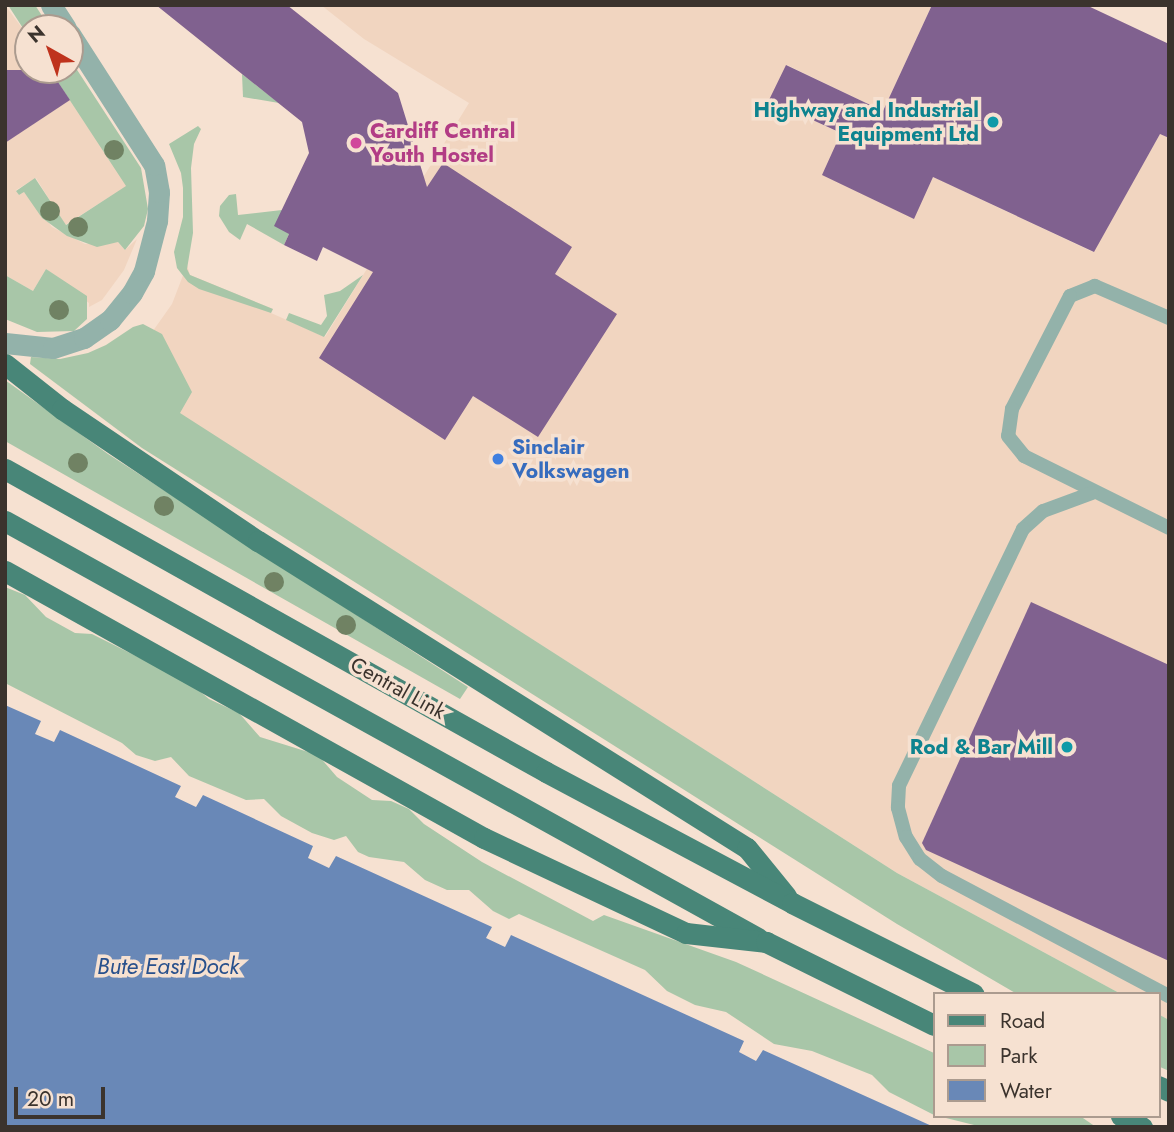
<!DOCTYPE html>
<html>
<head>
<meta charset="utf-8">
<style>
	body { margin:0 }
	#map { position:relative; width:1174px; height:1132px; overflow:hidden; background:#f6e1d1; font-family:Jost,sans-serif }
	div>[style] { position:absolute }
	.built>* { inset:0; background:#f1d5c0 }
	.green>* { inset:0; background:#a8c6a8 }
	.water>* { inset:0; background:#6988b7 }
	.building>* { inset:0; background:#80618f }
	.service>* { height:14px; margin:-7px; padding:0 7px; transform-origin:7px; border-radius:7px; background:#93b2aa }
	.minor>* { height:21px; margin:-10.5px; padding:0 10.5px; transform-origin:10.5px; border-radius:10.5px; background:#93b2aa }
	.primary>* { height:21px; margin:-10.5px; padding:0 10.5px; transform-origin:10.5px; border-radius:10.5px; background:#488678 }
	.trees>* { width:20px; height:20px; margin:-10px; border-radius:50%; background:#708263 }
	.dots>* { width:19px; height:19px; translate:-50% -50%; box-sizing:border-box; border:4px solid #f6e1d1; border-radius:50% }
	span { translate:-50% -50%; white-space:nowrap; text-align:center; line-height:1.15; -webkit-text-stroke:7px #f6e1d1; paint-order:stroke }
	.culture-label { font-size:21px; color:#0d838f; font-weight:700 }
	.right { translate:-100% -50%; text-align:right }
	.hotel-label { font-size:21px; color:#b23c85; font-weight:700 }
	.left { translate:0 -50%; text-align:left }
	.shop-label { font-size:21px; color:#366cbe; font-weight:700 }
	.street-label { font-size:21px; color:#3b332d }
	.water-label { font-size:23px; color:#28508c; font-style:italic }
	.frame { position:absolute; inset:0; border:7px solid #3b332d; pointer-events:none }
	.legend { position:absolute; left:933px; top:992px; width:228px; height:126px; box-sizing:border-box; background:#f6e1d1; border:2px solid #ab9b8f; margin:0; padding:9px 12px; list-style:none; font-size:21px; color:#3b332d }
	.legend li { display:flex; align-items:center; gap:14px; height:35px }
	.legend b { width:35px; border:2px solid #ab9b8f }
	.north { position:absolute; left:14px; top:14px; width:70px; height:70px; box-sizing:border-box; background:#f6e1d1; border:2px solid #ab9b8f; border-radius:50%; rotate:320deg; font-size:19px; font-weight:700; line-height:28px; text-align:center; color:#3b332d }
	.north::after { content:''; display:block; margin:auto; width:24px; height:32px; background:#bf331d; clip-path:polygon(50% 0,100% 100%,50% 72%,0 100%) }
	.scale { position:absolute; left:14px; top:1087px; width:91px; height:32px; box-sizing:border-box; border:4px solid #3b332d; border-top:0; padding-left:9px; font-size:21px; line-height:24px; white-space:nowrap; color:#3b332d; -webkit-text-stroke:5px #f6e1d1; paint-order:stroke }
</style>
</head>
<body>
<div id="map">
	<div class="built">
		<div style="clip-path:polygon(5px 5px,28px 36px,28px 70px,50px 70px,127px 186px,65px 225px,36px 178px,16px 190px,19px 195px,24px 192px,52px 227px,85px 244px,118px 242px,125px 250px,137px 239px,124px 270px,102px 300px,89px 307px,89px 303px,46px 269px,33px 291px,5px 275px)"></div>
		<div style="clip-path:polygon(321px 5px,932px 5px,883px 111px,787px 65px,770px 100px,1093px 252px,1160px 134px,1169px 138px,1169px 1020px,1158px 1014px,1158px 994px,1121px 994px,897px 873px,121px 376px,172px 304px,187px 265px,190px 275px,273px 309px,271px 313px,325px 337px,469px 103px,364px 39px)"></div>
	</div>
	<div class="green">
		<div style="clip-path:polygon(8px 5px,35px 5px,50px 28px,28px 28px,28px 36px)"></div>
		<div style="clip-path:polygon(70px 59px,141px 168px,148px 209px,144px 226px,125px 250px,118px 242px,97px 247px,67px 236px,42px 218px,24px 192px,19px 195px,16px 191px,35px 178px,66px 225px,126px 186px,50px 70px,70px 70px)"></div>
		<div style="clip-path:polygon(242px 74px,279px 103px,243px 97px)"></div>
		<div style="clip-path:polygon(198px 126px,201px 129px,194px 144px,191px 168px,193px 233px,187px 269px,190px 275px,273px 309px,271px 313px,199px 289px,188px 282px,177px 268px,174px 252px,183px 217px,183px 188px,181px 173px,169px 144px)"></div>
		<div style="clip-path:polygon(236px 194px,238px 215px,282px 210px,289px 234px,284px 245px,247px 224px,240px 240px,229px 232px,219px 216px,220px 206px,229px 195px)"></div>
		<div style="clip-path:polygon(46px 269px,87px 296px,87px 319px,74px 331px,37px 332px,5px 319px,5px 275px,33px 291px)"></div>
		<div style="clip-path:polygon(363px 275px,324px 337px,286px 320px,289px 313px,321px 325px,327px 316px,324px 295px,340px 291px)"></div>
		<div style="clip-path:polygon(143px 324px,162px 334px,192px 392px,180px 413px,897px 873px,1121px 994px,1017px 994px,897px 924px,142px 448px,30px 364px,31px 357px,60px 359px,88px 353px,106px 345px,133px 327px)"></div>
		<div style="clip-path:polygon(5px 380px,108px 454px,468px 687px,460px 699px,5px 441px)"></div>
		<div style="clip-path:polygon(5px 587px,25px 595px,46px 617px,75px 633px,92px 634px,190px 683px,209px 699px,239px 713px,260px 737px,318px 755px,337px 777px,372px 800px,391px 801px,409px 809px,424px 824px,482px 862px,593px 921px,604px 915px,736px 962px,934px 1053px,934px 1115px,889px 1092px,872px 1075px,812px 1051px,774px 1044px,726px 1012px,695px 1005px,667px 991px,645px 970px,519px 914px,509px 919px,493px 911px,469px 890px,447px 890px,425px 880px,404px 862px,369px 857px,358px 852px,346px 836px,334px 840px,312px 833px,281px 816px,264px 799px,246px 800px,189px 776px,171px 757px,155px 761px,136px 755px,122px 743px,5px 683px)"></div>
		<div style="clip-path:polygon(1158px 1014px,1169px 1020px,1169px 1071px,1158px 1066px)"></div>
		<div style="clip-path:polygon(938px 1116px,1080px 1116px,1096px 1127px,982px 1127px)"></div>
	</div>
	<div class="water">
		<div style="clip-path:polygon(5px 705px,41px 721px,35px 734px,54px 742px,60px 730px,181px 786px,175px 797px,196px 807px,203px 795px,313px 846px,308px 858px,329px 868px,336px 856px,492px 927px,486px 938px,505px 947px,511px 935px,744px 1041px,739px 1052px,756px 1061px,763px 1050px,934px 1127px,5px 1127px)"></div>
	</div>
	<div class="building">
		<div style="clip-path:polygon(156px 5px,287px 5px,398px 93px,427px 187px,443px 163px,572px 247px,555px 274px,617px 314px,538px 437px,473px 396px,445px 440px,319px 358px,373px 272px,323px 247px,317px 261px,284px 245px,289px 234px,274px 226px,309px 153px,302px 122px)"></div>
		<div style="clip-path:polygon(932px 5px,1086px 5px,1169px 44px,1169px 138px,1160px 134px,1094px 252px,933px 177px,914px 219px,822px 175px,841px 133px,769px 100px,786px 65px,883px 111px)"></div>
		<div style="clip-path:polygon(5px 70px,50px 70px,70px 100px,5px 143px)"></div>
		<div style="clip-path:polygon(1031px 602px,1169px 665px,1169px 961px,926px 850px,922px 843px)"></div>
	</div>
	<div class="service">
		<div style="left:1169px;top:318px;width:81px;rotate:-156.6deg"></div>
		<div style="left:1095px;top:286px;width:27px;rotate:158deg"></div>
		<div style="left:1070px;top:296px;width:127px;rotate:117.2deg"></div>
		<div style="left:1012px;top:409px;width:27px;rotate:98deg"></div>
		<div style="left:1008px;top:436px;width:26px;rotate:51deg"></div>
		<div style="left:1024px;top:456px;width:162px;rotate:26.4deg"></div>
		<div style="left:1092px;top:493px;width:52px;rotate:159.8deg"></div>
		<div style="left:1043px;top:511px;width:27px;rotate:138deg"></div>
		<div style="left:1023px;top:529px;width:285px;rotate:115.8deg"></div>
		<div style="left:899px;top:786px;width:22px;rotate:93deg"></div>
		<div style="left:898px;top:808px;width:30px;rotate:75deg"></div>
		<div style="left:906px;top:837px;width:26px;rotate:58deg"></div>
		<div style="left:920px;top:859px;width:28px;rotate:38deg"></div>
		<div style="left:942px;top:876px;width:257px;rotate:27.9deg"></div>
	</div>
	<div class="minor">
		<div style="left:51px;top:5px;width:27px;rotate:57deg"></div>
		<div style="left:5px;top:343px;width:48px;rotate:5.9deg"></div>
		<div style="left:53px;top:348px;width:33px;rotate:-18deg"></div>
		<div style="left:84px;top:338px;width:32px;rotate:-35deg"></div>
		<div style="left:110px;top:320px;width:35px;rotate:-51deg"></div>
		<div style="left:132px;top:293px;width:25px;rotate:-61deg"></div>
		<div style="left:144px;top:271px;width:52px;rotate:-75.4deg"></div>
		<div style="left:157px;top:221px;width:29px;rotate:-86deg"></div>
		<div style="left:159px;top:192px;width:27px;rotate:-100deg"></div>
		<div style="left:154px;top:165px;width:156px;rotate:-122.7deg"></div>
	</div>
	<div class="primary">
		<div style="left:5px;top:364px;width:73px;rotate:38.3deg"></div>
		<div style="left:62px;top:409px;width:236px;rotate:34deg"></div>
		<div style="left:258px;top:541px;width:577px;rotate:32.12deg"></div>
		<div style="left:747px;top:848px;width:62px;rotate:50.9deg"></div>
		<div style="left:5px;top:469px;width:620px;rotate:29.25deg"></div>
		<div style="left:546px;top:772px;width:279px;rotate:28deg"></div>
		<div style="left:792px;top:903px;width:203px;rotate:26.6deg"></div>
		<div style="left:5px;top:521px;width:861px;rotate:28.98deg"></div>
		<div style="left:5px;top:571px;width:548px;rotate:29.14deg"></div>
		<div style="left:484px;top:838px;width:223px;rotate:25.2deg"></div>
		<div style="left:686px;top:933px;width:81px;rotate:6.4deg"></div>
		<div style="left:766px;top:942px;width:187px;rotate:26.3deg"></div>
		<div style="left:1158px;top:1086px;width:12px;rotate:24deg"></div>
		<div style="left:1121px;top:1116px;width:24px;rotate:28deg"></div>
	</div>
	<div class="trees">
		<div style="left:114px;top:150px"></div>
		<div style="left:50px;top:211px"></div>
		<div style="left:78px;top:227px"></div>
		<div style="left:59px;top:310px"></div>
		<div style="left:78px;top:463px"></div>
		<div style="left:164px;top:506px"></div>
		<div style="left:274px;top:582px"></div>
		<div style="left:346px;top:625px"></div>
	</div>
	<div class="dots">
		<div style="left:993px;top:122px;background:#0f9aa8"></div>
		<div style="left:356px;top:143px;background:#d1479c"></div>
		<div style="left:498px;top:459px;background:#3f7fe0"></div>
		<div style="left:1067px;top:747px;background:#0f9aa8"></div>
	</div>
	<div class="culture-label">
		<span class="right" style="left:979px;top:122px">Highway and Industrial<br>Equipment Ltd</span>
		<span class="right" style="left:1053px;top:747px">Rod &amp; Bar Mill</span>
	</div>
	<div class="hotel-label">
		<span class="left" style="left:370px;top:143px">Cardiff Central<br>Youth Hostel</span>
	</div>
	<div class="shop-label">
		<span class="left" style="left:512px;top:459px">Sinclair<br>Volkswagen</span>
	</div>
	<div class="street-label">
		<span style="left:398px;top:688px;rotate:29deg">Central Link</span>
	</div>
	<div class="water-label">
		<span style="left:168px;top:966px">Bute East Dock</span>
	</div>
	<div class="frame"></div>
	<ul class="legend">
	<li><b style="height:9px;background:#488678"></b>Road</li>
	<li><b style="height:19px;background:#a8c6a8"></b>Park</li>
	<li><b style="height:19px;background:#6988b7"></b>Water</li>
	</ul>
	<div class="north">N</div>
	<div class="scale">20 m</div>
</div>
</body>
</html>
